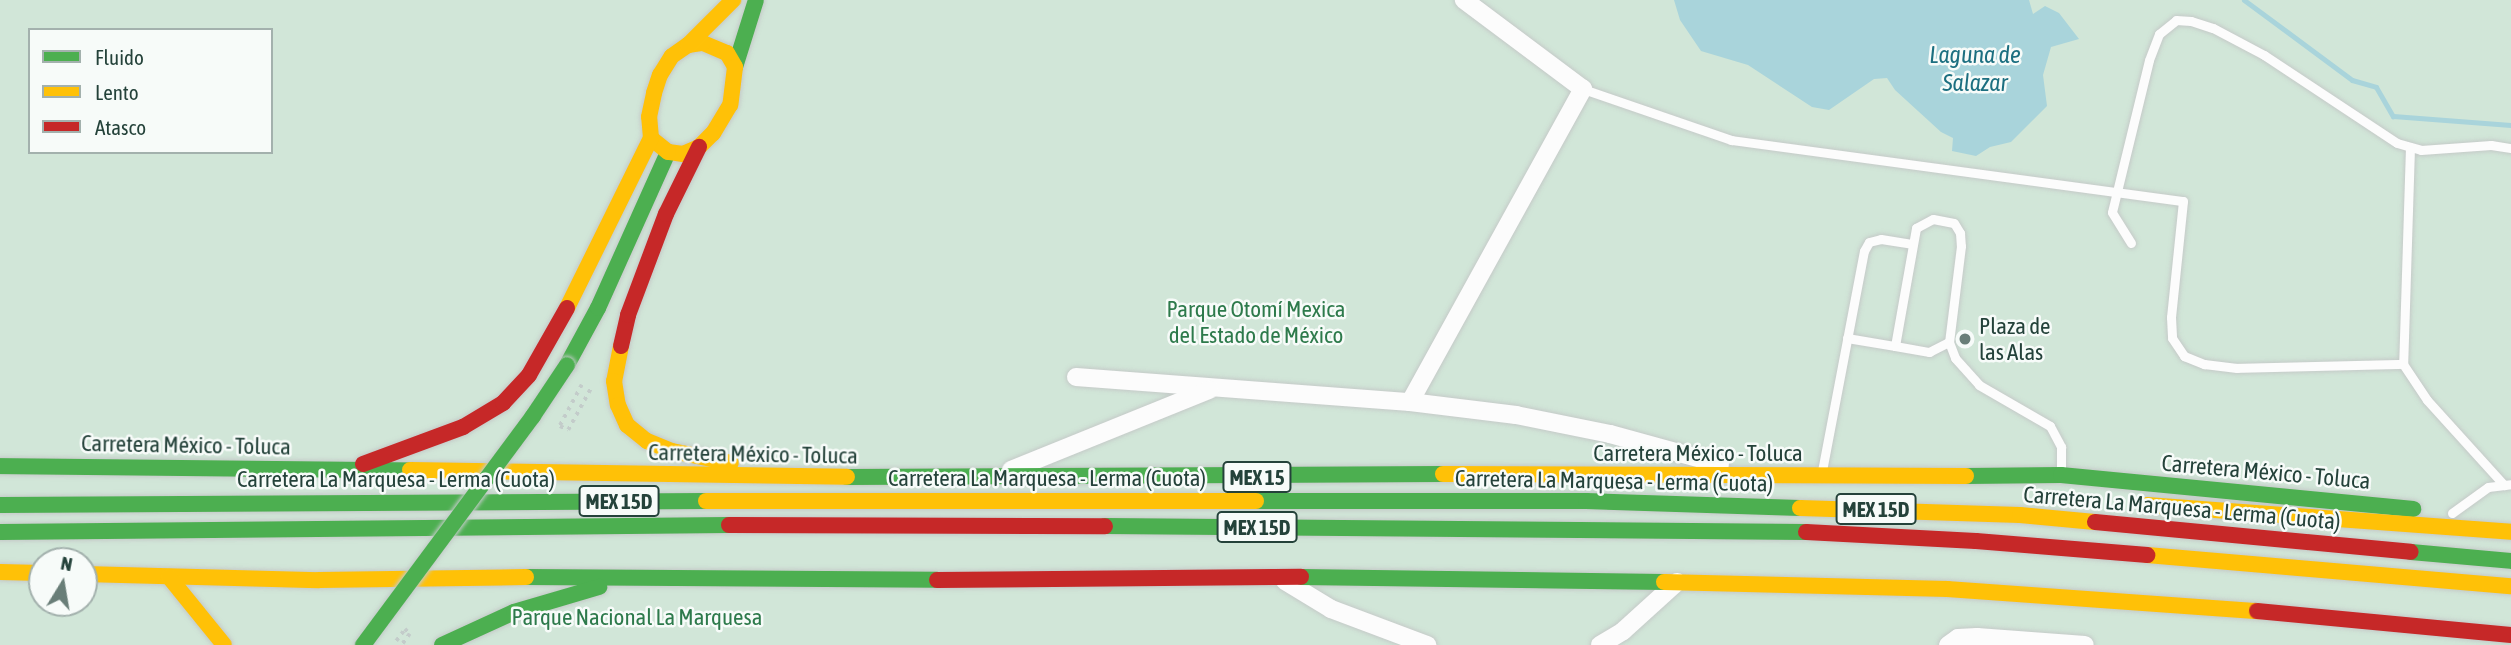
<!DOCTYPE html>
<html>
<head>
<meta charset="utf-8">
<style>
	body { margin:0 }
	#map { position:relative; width:2511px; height:645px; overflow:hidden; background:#e8edeb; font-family:"Asap Condensed",sans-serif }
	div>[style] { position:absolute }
	.green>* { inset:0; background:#d1e6d8 }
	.water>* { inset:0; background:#a9d4db }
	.stream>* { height:5px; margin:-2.5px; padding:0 2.5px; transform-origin:2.5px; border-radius:2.5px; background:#a9d4db }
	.path>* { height:3.5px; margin-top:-1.75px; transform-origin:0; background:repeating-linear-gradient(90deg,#c3ccca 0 3.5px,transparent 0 8.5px) }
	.roads { filter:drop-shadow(0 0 2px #c5cac8) drop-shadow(0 0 2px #c5cac8) }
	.lane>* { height:9px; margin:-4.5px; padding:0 4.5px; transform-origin:4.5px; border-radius:4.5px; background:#fcfcfc }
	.street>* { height:18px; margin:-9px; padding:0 9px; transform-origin:9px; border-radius:9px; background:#fcfcfc }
	.fast>* { height:16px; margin:-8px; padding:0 8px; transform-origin:8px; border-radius:8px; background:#4caf50 }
	.slow>* { height:16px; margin:-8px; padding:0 8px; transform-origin:8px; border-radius:8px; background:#ffc107 }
	.jam>* { height:16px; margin:-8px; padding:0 8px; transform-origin:8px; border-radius:8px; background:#c62828 }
	.bridges { filter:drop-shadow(0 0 2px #c3cbc8) drop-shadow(0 0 2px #c3cbc8) }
	.fast-bridge>* { height:16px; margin:-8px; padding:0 8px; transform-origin:8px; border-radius:8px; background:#4caf50 }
	.dots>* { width:19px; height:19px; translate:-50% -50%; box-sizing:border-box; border:4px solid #f7fbf9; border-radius:50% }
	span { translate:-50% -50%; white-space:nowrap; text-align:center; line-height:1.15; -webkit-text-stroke:5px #f7fbf9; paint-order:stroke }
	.shield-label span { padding:2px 5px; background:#f7fbf9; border:2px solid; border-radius:5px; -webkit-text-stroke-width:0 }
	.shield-label { font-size:21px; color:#24423a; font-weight:700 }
	.park-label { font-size:23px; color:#2d7a4b }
	.poi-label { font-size:23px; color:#24423a }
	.left { translate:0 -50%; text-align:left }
	.street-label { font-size:23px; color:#24423a }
	.water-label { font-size:24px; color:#1c6f80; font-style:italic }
	.legend { position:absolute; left:28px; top:28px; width:245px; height:126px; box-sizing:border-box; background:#f7fbf9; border:2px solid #a3b1ad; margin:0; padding:9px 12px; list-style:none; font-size:21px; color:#24423a }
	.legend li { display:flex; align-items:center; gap:14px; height:35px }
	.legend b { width:35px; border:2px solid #a3b1ad }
	.north { position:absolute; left:28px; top:547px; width:70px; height:70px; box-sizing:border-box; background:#f7fbf9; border:2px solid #a3b1ad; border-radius:50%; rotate:11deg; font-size:19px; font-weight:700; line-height:28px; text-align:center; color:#24423a }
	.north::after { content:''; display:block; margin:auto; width:24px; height:32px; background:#697e78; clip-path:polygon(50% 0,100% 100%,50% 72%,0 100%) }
</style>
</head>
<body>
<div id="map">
	<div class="green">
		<div style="clip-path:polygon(evenodd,0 0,2511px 0,2511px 645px,0 645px,0 0,30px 30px,271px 30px,271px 152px,30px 152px,30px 30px,0 0,42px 561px,84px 561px,84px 603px,42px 603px,42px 561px)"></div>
	</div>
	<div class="water">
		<div style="clip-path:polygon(1674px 0,2029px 0,2033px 14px,2045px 6px,2059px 13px,2079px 39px,2051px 47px,2043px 75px,2047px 106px,2011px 142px,1990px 147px,1976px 156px,1952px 151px,1953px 138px,1941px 132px,1895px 90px,1887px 78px,1874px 79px,1829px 110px,1812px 107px,1748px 65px,1701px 51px,1680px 20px)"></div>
	</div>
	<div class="stream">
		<div style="left:2244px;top:0;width:134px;rotate:36.5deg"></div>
		<div style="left:2352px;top:80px;width:25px;rotate:16deg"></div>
		<div style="left:2376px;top:87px;width:34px;rotate:60deg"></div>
		<div style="left:2393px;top:116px;width:118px;rotate:4.4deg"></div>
	</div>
	<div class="path">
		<div style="left:582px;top:385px;width:47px;rotate:118.2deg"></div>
		<div style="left:560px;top:426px;width:9px;rotate:27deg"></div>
		<div style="left:568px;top:430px;width:48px;rotate:-61.3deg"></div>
		<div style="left:396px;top:641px;width:15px;rotate:-53deg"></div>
		<div style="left:405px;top:629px;width:7px;rotate:45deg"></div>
		<div style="left:410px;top:634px;width:14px;rotate:126deg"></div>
	</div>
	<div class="roads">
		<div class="lane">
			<div style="left:1583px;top:89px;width:157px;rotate:19deg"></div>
			<div style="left:1731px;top:140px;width:456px;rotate:7.7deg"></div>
			<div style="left:2183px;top:201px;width:117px;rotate:95.9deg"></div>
			<div style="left:2171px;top:317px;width:21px;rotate:87deg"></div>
			<div style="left:2172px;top:338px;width:22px;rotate:56deg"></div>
			<div style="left:2184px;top:356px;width:22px;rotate:22deg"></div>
			<div style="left:2204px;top:364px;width:33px;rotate:7deg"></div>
			<div style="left:2237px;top:368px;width:166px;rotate:-1.4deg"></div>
			<div style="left:2410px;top:147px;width:217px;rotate:91.8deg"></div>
			<div style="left:2403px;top:364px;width:43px;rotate:56.3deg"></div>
			<div style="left:2427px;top:400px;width:115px;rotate:47.8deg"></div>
			<div style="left:2131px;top:243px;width:36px;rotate:-122deg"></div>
			<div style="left:2112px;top:212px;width:156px;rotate:-76.3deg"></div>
			<div style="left:2149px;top:60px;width:28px;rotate:-69deg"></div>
			<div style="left:2159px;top:34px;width:22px;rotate:-39deg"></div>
			<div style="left:2176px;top:20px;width:15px;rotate:4deg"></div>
			<div style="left:2191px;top:21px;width:23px;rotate:18deg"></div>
			<div style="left:2213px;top:28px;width:58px;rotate:27.9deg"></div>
			<div style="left:2264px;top:55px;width:159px;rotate:33.5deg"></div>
			<div style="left:2397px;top:143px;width:25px;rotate:16deg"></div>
			<div style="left:2421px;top:150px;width:70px;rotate:-4.1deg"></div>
			<div style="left:2491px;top:145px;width:20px;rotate:9deg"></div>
			<div style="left:1847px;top:338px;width:49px;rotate:9.5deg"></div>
			<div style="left:1895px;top:346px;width:120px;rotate:-79.9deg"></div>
			<div style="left:1916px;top:228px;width:19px;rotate:-28deg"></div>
			<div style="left:1933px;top:219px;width:21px;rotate:11deg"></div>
			<div style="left:1954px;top:223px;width:12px;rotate:59deg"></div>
			<div style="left:1960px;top:233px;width:13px;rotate:86deg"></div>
			<div style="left:1961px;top:246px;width:97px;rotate:97.1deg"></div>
			<div style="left:1949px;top:342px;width:17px;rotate:69deg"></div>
			<div style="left:1955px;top:358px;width:36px;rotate:48deg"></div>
			<div style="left:1979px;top:385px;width:82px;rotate:30deg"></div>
			<div style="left:2050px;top:426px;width:24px;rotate:62deg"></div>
			<div style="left:2061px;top:447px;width:23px;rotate:90deg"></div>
			<div style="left:1895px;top:346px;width:35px;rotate:10deg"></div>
			<div style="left:1929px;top:352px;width:22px;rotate:-27deg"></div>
			<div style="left:1822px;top:471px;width:224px;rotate:-79.2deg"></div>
			<div style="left:1864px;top:251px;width:10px;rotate:-61deg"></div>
			<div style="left:1869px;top:242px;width:12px;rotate:-14deg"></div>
			<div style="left:1881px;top:239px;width:31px;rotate:9deg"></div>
			<div style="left:2452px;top:513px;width:44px;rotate:-35.8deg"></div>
			<div style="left:2488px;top:487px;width:23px;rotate:-7deg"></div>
		</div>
		<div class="street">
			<div style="left:1076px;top:377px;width:335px;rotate:4.3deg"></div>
			<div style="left:1410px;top:402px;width:107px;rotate:7deg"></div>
			<div style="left:1516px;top:415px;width:96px;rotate:11.4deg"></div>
			<div style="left:1610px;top:434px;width:114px;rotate:15.3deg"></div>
			<div style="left:1410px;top:402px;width:358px;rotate:-61.1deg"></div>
			<div style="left:1583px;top:89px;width:149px;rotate:-143.2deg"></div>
			<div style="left:1011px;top:470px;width:214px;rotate:-22deg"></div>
			<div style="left:1285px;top:581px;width:54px;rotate:31.3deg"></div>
			<div style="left:1331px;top:609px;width:103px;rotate:20.6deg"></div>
			<div style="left:1600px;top:645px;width:27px;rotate:-31deg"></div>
			<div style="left:1623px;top:631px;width:73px;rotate:-42.2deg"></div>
			<div style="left:1948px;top:645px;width:12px;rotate:-35deg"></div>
			<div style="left:1958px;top:638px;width:19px;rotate:-3deg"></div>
			<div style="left:1977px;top:637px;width:108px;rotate:4.2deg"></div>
		</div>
		<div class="fast">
			<div style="left:735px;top:67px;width:70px;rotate:-72.6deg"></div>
			<div style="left:567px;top:365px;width:65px;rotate:-61.5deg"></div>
			<div style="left:598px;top:308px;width:171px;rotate:-65.8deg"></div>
			<div style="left:0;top:466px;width:410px;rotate:0.6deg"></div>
			<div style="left:1966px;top:476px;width:95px;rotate:-0.6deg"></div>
			<div style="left:2061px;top:475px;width:354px;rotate:5.5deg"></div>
			<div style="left:847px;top:477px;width:596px;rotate:-0.29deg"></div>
			<div style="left:1256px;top:501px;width:330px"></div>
			<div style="left:1586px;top:501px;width:214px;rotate:1.9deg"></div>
			<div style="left:0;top:505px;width:706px;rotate:-0.32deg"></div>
			<div style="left:1105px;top:526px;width:701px;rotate:0.49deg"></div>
			<div style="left:0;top:532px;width:729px;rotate:-0.55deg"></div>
			<div style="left:2411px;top:552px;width:100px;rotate:5.1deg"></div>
			<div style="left:526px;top:577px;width:411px;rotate:0.4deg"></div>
			<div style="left:1301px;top:577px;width:363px;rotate:0.8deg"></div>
			<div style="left:442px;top:645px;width:79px;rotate:-24.6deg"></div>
			<div style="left:514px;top:612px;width:89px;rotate:-16.4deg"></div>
		</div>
		<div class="slow">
			<div style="left:703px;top:43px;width:26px;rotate:23deg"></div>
			<div style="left:727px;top:53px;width:16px;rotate:60deg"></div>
			<div style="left:735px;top:67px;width:38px;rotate:97deg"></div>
			<div style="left:730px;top:105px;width:33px;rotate:121deg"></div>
			<div style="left:713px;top:133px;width:20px;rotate:135deg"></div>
			<div style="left:699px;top:147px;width:17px;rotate:156deg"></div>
			<div style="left:683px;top:154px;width:15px;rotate:-172deg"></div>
			<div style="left:668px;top:152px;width:22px;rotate:-141deg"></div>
			<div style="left:651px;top:138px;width:21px;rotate:-95deg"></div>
			<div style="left:649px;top:117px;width:25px;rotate:-78deg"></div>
			<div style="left:654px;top:93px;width:19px;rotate:-72deg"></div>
			<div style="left:660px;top:75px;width:22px;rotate:-58deg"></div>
			<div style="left:672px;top:56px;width:19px;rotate:-35deg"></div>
			<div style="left:688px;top:45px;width:15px;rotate:-8deg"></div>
			<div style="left:688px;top:45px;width:64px;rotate:-45deg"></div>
			<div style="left:567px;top:308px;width:190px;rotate:-63.7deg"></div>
			<div style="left:621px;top:346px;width:36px;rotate:101deg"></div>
			<div style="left:614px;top:381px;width:24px;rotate:81deg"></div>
			<div style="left:618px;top:405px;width:22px;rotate:66deg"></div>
			<div style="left:627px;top:425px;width:26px;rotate:39deg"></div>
			<div style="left:647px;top:441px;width:27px;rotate:22deg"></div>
			<div style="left:672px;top:451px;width:60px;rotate:11.5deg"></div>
			<div style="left:410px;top:470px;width:437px;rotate:0.9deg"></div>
			<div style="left:1443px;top:474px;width:523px;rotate:0.22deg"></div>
			<div style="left:706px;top:501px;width:550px"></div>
			<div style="left:2147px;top:505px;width:365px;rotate:4.2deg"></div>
			<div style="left:1800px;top:508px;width:220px;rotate:1.8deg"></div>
			<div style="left:2020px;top:515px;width:75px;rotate:5.3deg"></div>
			<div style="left:2147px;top:555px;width:365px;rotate:4.9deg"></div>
			<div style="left:0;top:572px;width:42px;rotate:1.4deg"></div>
			<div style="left:84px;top:574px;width:235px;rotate:1.5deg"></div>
			<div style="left:319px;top:580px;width:207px;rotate:-0.8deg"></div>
			<div style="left:169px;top:577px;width:87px;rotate:51deg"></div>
			<div style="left:1664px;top:582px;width:284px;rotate:1.4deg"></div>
			<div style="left:1948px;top:589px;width:310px;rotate:4.1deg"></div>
		</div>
		<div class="jam">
			<div style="left:621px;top:346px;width:32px;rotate:-77deg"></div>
			<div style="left:628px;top:315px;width:108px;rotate:-69.4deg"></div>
			<div style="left:666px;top:214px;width:75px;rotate:-63.8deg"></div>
			<div style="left:363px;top:464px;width:107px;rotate:-20.3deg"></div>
			<div style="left:463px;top:427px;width:47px;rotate:-31deg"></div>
			<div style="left:503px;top:403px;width:38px;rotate:-47deg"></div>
			<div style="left:529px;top:375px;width:77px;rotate:-60.4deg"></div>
			<div style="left:2095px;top:522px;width:317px;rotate:5.4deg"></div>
			<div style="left:729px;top:525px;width:376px;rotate:0.2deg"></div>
			<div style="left:1806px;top:532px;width:170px;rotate:3deg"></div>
			<div style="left:1976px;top:541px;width:172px;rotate:4.7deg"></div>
			<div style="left:937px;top:580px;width:364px;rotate:-0.5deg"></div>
			<div style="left:2257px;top:611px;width:255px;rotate:5.4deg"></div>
		</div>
	</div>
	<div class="bridges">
		<div class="fast-bridge">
			<div style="left:363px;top:645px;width:285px;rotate:-53.4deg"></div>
			<div style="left:533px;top:416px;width:61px;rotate:-56.3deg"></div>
		</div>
	</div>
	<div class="dots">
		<div style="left:1965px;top:339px;background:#697e78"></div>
	</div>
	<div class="shield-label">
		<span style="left:1257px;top:477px">MEX 15</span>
		<span style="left:619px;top:501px">MEX 15D</span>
		<span style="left:1876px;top:509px">MEX 15D</span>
		<span style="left:1257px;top:527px">MEX 15D</span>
	</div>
	<div class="park-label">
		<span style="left:1256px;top:322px">Parque Otomí Mexica<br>del Estado de México</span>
		<span style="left:637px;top:617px">Parque Nacional La Marquesa</span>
	</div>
	<div class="poi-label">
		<span class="left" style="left:1979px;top:339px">Plaza de<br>las Alas</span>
	</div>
	<div class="street-label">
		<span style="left:186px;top:445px;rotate:1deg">Carretera México - Toluca</span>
		<span style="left:1698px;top:453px">Carretera México - Toluca</span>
		<span style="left:753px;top:454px;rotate:1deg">Carretera México - Toluca</span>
		<span style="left:2266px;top:472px;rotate:5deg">Carretera México - Toluca</span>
		<span style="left:1047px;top:478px">Carretera La Marquesa - Lerma (Cuota)</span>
		<span style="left:396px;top:479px">Carretera La Marquesa - Lerma (Cuota)</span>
		<span style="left:1614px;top:481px;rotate:1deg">Carretera La Marquesa - Lerma (Cuota)</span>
		<span style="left:2182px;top:508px;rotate:5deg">Carretera La Marquesa - Lerma (Cuota)</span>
	</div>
	<div class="water-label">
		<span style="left:1975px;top:69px">Laguna de<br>Salazar</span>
	</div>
	<ul class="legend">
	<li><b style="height:9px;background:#4caf50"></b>Fluido</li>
	<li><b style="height:9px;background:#ffc107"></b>Lento</li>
	<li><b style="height:9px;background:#c62828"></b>Atasco</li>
	</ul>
	<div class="north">N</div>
</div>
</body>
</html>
